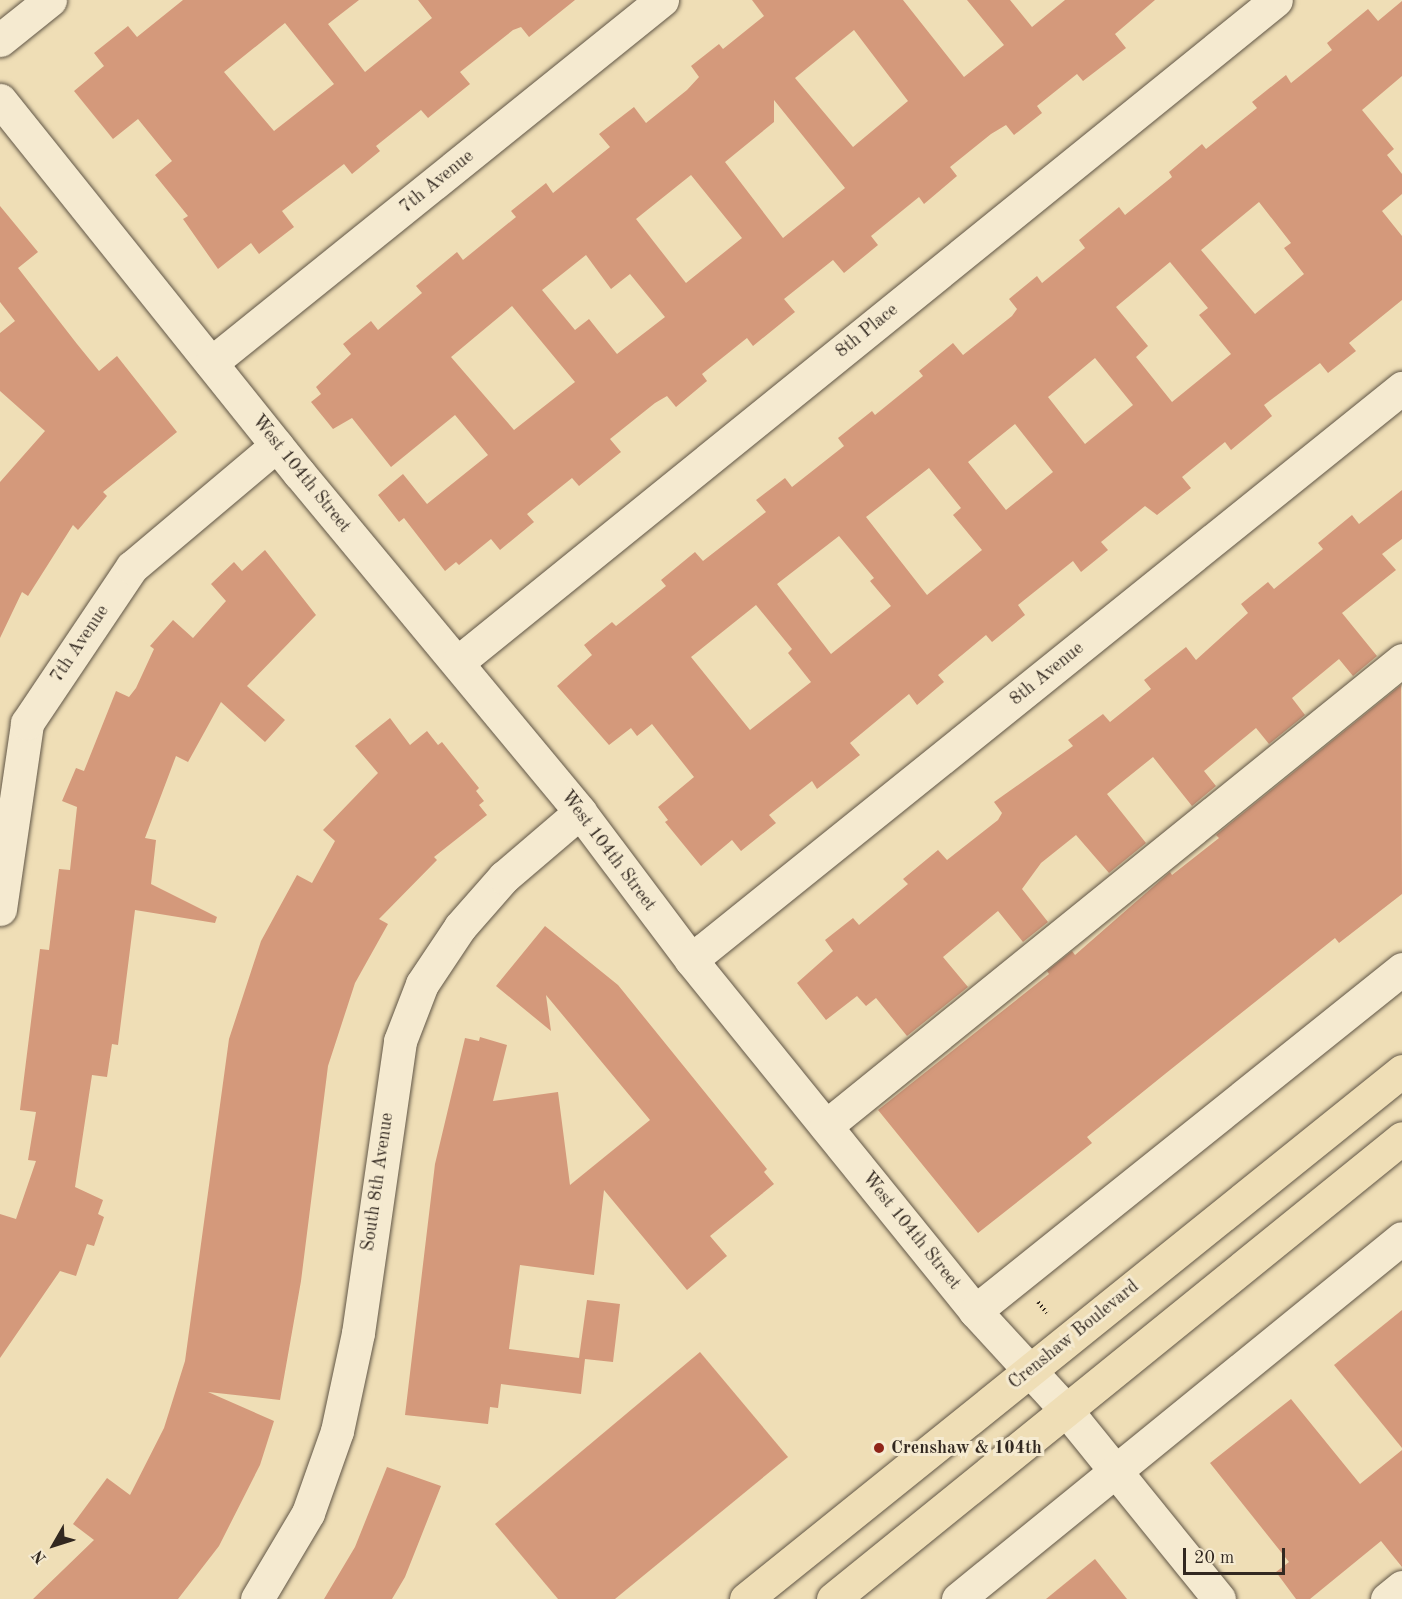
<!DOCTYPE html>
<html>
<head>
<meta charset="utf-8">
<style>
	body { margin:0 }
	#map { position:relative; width:1402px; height:1599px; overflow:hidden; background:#efdeb6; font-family:"Old Standard TT",serif }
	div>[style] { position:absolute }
	.building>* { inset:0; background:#d4997b }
	.path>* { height:4px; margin-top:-2px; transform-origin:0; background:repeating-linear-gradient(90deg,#322820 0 1.5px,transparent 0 4.5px) }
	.roads { filter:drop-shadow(0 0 2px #615646) drop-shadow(0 0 2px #615646) }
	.minor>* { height:33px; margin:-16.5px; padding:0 16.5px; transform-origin:16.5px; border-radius:16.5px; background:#f5ead0 }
	.major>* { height:33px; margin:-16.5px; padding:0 16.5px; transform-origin:16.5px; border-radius:16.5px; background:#efdeb6 }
	.dots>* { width:16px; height:16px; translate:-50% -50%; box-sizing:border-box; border:3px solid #f5ead0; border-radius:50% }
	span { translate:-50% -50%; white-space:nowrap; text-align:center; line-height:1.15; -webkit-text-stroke:6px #f5ead0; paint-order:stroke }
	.street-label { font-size:18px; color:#322820 }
	.poi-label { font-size:18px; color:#322820; font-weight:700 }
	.left { translate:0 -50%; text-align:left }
	.north { position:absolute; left:24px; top:1515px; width:60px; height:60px; -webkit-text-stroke:4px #f5ead0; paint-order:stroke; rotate:231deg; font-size:16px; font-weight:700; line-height:24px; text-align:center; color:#322820 }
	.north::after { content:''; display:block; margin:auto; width:21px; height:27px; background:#322820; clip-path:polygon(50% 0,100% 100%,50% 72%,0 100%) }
	.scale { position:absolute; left:1183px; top:1548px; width:102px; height:27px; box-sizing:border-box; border:3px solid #322820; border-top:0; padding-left:8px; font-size:18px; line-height:21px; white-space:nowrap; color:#322820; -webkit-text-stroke:4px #f5ead0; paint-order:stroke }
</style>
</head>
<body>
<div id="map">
	<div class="building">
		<div style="clip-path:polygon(evenodd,183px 0,359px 0,328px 24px,365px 72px,432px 18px,418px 0,575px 0,529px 37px,521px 27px,513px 30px,460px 72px,470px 84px,428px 118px,421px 110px,376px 146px,380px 151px,352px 174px,344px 164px,282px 211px,294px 227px,259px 254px,251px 243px,218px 269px,183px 219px,188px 216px,155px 175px,172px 161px,138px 119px,113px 139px,74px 91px,104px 66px,94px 53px,128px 26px,137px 37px,183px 0,285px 23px,334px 84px,274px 131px,224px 72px,285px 23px)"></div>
		<div style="clip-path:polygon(evenodd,752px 0,903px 0,964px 77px,1004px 45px,967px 0,1010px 0,1032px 27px,1065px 0,1155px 0,1115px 34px,1126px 48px,1083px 81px,1077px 74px,1037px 106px,1042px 113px,1014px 135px,1006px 125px,991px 134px,950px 167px,957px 176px,924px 204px,919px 197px,871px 236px,878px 245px,844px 273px,833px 260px,784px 299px,795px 312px,753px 346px,747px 338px,702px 374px,707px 381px,676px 407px,667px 396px,655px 403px,610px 439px,621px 452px,579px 486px,572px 478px,527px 514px,534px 522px,500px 550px,491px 539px,459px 565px,456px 562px,445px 571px,404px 518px,399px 522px,378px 495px,403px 474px,427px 504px,488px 455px,455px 415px,391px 467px,352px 418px,333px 429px,311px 402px,321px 394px,316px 387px,351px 354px,343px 344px,371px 321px,378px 330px,422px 293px,416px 286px,457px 252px,463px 260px,516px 217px,511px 211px,546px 183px,553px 193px,610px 147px,599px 134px,634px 107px,646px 123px,687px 90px,699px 77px,691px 66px,719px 44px,723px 49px,764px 16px,752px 0,854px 30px,908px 101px,853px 147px,795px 78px,854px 30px,752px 0,774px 100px,845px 188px,783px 238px,725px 162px,774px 122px,774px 100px,752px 0,691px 175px,742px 238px,686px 283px,636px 219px,691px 175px,752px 0,586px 255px,611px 289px,630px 274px,665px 317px,617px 354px,589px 319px,575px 330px,542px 290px,586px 255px,752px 0,512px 306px,575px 382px,514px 430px,451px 357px,512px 306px)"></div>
		<div style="clip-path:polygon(evenodd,1402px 1px,1402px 76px,1362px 110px,1394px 149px,1387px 155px,1402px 174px,1402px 194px,1382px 211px,1402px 236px,1402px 300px,1349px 343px,1356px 351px,1328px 373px,1320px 363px,1264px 405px,1272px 416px,1231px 450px,1225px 442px,1182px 477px,1191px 488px,1157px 515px,1145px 506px,1101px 542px,1108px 550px,1081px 572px,1073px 561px,1018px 605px,1025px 615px,992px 642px,986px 635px,938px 675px,944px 682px,917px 705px,909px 694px,850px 743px,860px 755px,817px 789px,812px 781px,769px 815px,776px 823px,741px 851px,732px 840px,701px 866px,665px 822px,668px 820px,658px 807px,694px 777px,652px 724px,637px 736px,631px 728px,609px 745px,557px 686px,592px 655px,584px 645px,612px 622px,616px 626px,666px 586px,661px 580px,695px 552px,703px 561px,766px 512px,756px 500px,785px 478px,792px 487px,844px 446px,838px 438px,872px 411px,875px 415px,923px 376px,919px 371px,953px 343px,963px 355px,1012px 316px,1017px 309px,1009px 299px,1037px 276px,1042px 283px,1085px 248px,1079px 240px,1119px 207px,1125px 215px,1172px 177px,1169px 172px,1202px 144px,1206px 149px,1257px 108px,1252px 102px,1286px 75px,1291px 83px,1332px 50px,1327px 43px,1368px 9px,1378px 21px,1402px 1px,1259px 202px,1291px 243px,1284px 248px,1304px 274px,1255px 314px,1201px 250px,1259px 202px,1402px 1px,1170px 262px,1208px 308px,1199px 315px,1231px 354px,1172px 402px,1136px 357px,1148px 346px,1116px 307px,1170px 262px,1402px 1px,1095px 358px,1133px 405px,1085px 444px,1048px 397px,1095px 358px,1402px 1px,1015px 424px,1053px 472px,1006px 510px,968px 462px,1015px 424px,1402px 1px,929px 468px,961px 508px,953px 515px,982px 550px,927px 595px,866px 517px,929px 468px,1402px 1px,839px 536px,874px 578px,870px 581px,891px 606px,831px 654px,777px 584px,839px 536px,1402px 1px,756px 605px,792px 649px,788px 653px,811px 682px,750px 730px,691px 657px,756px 605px)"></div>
		<div style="clip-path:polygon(0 206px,38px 252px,18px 268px,77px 344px,99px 371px,117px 356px,177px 432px,103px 492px,107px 496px,78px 530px,73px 525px,28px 596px,22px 592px,0 638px,0 482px,45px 431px,0 391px,0 333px,15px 321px,0 302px)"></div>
		<div style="clip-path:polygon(1402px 490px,1402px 539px,1382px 554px,1396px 570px,1342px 613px,1377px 656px,1353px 676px,1339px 659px,1292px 698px,1305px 715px,1269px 744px,1256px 728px,1204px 771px,1216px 786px,1192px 806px,1153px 757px,1107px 794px,1146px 843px,1109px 873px,1076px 835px,1041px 863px,1022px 889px,1048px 922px,1023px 942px,998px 911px,943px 957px,968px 987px,907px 1036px,876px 998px,866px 1006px,857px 996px,826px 1020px,797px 983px,833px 951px,825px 940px,853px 918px,859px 925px,908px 884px,903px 879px,938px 850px,947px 860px,998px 820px,1002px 813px,994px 802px,1073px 746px,1068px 740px,1103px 714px,1110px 722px,1151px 689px,1144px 680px,1186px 647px,1196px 660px,1248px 613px,1241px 604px,1268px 582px,1274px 589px,1323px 549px,1318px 543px,1352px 515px,1359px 524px)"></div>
		<div style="clip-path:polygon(265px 550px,316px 615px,247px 686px,285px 720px,265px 742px,221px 702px,188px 762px,176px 756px,145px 838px,156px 840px,151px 884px,217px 917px,215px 923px,135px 910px,118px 1045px,112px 1044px,107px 1077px,92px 1075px,75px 1187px,103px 1200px,98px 1214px,104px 1217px,94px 1246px,87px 1244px,76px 1276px,60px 1271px,0 1358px,0 1214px,16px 1219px,36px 1161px,28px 1160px,36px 1112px,20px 1110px,40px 949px,49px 950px,59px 869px,70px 870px,77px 807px,62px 801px,76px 768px,84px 771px,116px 691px,129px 697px,136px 688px,154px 649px,150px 646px,173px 620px,193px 638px,226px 601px,211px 584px,234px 562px,242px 571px)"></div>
		<div style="clip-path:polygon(1401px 685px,1402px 894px,1339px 943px,1335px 938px,1165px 1074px,1087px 1137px,1092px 1143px,978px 1233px,878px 1110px,1049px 974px,1047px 971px,1072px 951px,1075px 955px,1170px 872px,1172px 875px,1219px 838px,1216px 835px)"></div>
		<div style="clip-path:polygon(390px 718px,410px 745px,427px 731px,438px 745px,442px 742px,479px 788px,476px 791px,484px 801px,479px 805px,487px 815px,434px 857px,437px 860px,379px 919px,388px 924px,355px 983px,328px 1066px,301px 1281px,280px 1400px,208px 1392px,274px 1421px,260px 1465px,219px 1546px,178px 1599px,33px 1599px,94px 1540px,73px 1524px,107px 1478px,130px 1495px,164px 1428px,185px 1361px,229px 1039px,261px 941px,297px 875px,312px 883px,335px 841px,323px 830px,378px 773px,355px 746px)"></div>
		<div style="clip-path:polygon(545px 926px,618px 985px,767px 1169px,764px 1172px,774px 1184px,710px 1236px,727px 1256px,687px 1290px,604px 1190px,594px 1275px,520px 1265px,509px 1349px,579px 1358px,587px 1300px,620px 1304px,613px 1362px,585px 1359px,581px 1394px,501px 1384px,498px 1408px,490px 1407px,488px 1424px,405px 1415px,435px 1164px,465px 1038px,479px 1041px,480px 1037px,507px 1045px,493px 1101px,558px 1092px,570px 1185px,650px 1120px,546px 995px,551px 1031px,496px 986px)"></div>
		<div style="clip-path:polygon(1402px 1310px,1402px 1448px,1334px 1365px)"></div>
		<div style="clip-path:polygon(700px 1352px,788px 1457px,615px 1599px,558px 1599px,495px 1524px)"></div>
		<div style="clip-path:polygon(1291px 1399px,1360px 1484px,1402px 1450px,1402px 1567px,1381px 1541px,1310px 1599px,1296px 1599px,1276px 1572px,1289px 1562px,1210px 1463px)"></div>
		<div style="clip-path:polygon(387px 1467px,441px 1486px,405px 1577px,392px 1599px,324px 1599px,355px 1547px)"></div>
		<div style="clip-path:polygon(1095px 1559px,1127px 1599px,1046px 1599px)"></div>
	</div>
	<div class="path">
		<div style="left:1038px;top:1302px;width:14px;rotate:51deg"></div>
	</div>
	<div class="roads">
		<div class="minor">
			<div style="left:0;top:40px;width:64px;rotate:-38.7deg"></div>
			<div style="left:0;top:100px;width:478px;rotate:51.3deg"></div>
			<div style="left:299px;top:473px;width:440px;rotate:50.3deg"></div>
			<div style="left:580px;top:812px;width:185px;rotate:53.1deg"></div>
			<div style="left:691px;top:960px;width:452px;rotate:51deg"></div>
			<div style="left:975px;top:1311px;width:134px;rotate:47.4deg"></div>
			<div style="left:1066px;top:1410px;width:243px;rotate:51deg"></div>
			<div style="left:211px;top:363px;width:579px;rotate:-38.83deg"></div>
			<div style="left:458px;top:662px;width:1052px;rotate:-38.98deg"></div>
			<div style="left:0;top:909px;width:188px;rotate:-81.7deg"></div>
			<div style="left:27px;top:723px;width:188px;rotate:-56.1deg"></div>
			<div style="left:132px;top:567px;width:189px;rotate:-40.1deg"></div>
			<div style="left:691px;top:960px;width:913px;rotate:-38.82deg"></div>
			<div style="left:826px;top:1126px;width:741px;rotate:-38.97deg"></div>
			<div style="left:975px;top:1311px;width:547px;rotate:-38.69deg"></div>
			<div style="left:257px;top:1599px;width:100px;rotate:-59.3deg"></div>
			<div style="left:308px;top:1513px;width:87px;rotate:-70.5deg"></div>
			<div style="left:337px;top:1431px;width:100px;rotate:-77.9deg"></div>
			<div style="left:358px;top:1333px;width:295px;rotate:-81.8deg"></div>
			<div style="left:400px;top:1041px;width:61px;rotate:-68.9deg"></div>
			<div style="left:422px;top:984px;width:69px;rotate:-56.3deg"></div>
			<div style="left:460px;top:927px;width:67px;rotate:-48.7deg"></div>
			<div style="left:504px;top:877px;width:100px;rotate:-40.5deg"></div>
			<div style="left:958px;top:1599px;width:572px;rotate:-39.11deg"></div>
			<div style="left:1387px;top:1599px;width:19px;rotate:-39deg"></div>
		</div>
		<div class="major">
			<div style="left:746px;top:1599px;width:842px;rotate:-38.83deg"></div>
			<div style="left:833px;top:1599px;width:732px;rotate:-39.01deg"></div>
		</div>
	</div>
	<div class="dots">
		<div style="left:879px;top:1448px;background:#8f2418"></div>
	</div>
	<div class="street-label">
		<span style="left:437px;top:182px;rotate:-39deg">7th Avenue</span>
		<span style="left:867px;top:331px;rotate:-39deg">8th Place</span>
		<span style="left:301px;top:474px;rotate:51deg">West 104th Street</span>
		<span style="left:80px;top:644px;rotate:-56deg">7th Avenue</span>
		<span style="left:1047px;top:674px;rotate:-39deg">8th Avenue</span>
		<span style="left:608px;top:851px;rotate:53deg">West 104th Street</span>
		<span style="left:378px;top:1182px;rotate:-82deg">South 8th Avenue</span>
		<span style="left:911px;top:1231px;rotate:51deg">West 104th Street</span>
		<span style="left:1074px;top:1335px;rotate:-39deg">Crenshaw Boulevard</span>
	</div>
	<div class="poi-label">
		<span class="left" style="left:891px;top:1448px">Crenshaw &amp; 104th</span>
	</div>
	<div class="north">N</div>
	<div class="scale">20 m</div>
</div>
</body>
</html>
